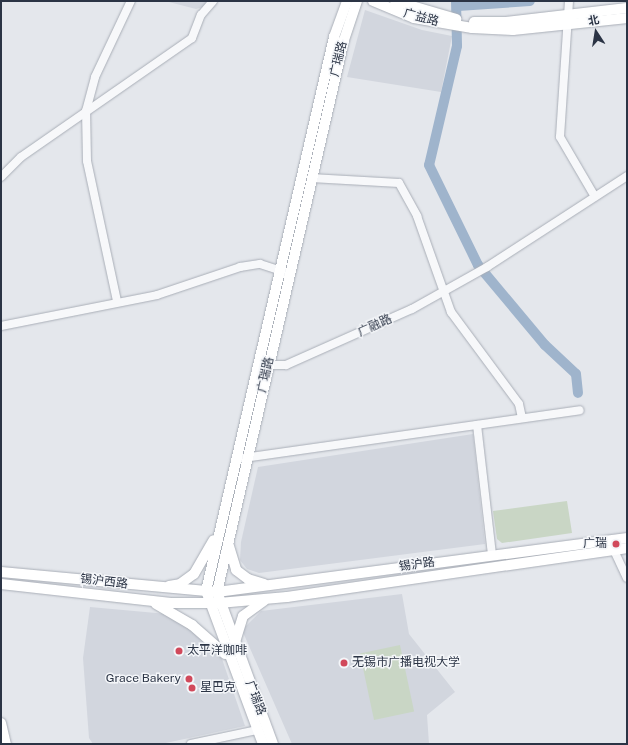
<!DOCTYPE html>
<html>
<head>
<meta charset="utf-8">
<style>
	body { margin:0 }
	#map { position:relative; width:628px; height:745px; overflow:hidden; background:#e4e7ec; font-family:"Public Sans","Noto Sans SC",sans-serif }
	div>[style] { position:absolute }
	.built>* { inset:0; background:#d2d6de }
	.green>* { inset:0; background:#c9d6c5; transform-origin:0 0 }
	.river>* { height:10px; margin:-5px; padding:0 5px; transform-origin:5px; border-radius:5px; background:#9fb4cc }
	.roads { filter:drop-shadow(0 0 1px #a9aeb7) drop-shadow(0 0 1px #a9aeb7) }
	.minor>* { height:8px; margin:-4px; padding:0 4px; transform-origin:4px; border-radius:4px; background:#f7f8fa }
	.major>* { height:10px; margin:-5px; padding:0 5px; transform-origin:5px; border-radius:5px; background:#fff }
	.dots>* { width:11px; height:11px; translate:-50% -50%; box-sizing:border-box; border:2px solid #f4f6f9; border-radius:50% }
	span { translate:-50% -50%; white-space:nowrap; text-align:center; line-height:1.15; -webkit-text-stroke:3px #f4f6f9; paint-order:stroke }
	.street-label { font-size:12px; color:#2b3445 }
	.poi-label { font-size:12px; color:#2b3445 }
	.right { translate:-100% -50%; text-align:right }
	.left { translate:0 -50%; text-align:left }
	.frame { position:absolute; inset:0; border:2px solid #2b3445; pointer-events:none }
	.north { position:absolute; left:576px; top:12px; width:40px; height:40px; -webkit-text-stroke:3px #f4f6f9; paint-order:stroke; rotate:348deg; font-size:11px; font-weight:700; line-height:16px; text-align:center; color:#2b3445 }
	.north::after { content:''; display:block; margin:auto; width:14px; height:18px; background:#2b3445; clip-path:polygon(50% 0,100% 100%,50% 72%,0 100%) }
</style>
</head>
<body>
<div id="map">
	<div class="built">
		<div style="clip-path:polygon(165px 1px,210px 1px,209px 5px,196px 9px)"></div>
		<div style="clip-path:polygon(365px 10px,422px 30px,452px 36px,441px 92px,347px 77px)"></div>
		<div style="clip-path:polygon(473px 434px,485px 544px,259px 573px,247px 569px,240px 560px,241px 542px,258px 467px)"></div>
		<div style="clip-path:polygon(402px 594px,409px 634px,455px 692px,427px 715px,429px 744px,292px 744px,242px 630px,261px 611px)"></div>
		<div style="clip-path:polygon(90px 607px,167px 614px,211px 643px,221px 656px,245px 726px,161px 744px,93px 744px,89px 738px,83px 658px)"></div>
	</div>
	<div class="green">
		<div style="clip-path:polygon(567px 501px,572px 533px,502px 543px,497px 539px,493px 511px)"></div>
		<div style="left:400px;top:645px;width:68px;height:41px;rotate:78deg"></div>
	</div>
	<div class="river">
		<div style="left:456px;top:1px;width:45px;rotate:88.7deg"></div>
		<div style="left:457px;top:46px;width:122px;rotate:103.2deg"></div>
		<div style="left:429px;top:165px;width:111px;rotate:63.9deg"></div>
		<div style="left:478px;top:265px;width:104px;rotate:50.1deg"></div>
		<div style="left:545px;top:345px;width:42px;rotate:43.1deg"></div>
		<div style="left:576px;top:374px;width:19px;rotate:84deg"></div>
		<div style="left:458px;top:6px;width:72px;rotate:-4deg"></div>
	</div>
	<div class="roads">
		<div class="minor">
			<div style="left:569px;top:1px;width:136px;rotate:93.8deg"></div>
			<div style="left:560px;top:137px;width:69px;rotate:59.7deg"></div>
			<div style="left:1px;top:177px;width:28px;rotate:-45deg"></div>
			<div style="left:21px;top:157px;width:208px;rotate:-34.8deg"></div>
			<div style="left:192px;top:38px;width:25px;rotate:-69deg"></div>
			<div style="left:201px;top:15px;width:18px;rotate:-49deg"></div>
			<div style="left:311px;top:178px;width:88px;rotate:3.3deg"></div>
			<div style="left:399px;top:183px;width:38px;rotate:61deg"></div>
			<div style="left:417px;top:216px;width:102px;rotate:70.5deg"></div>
			<div style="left:451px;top:312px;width:114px;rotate:53.5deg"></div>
			<div style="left:519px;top:404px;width:14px;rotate:78deg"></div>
			<div style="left:117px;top:301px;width:143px;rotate:-102.1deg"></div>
			<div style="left:87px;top:161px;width:50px;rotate:-91.1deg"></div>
			<div style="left:86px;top:111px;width:35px;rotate:-75deg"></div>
			<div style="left:95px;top:77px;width:84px;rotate:-64.7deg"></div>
			<div style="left:1px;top:326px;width:159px;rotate:-11.2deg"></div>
			<div style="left:157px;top:295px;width:88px;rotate:-18.6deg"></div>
			<div style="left:240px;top:267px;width:20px;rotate:-9deg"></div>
			<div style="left:260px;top:264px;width:26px;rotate:18deg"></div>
			<div style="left:268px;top:365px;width:18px"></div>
			<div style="left:286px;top:365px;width:138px;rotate:-24deg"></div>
			<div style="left:412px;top:309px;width:86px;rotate:-29.2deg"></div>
			<div style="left:487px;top:267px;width:167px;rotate:-33deg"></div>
			<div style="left:477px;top:425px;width:131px;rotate:83.4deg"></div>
			<div style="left:237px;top:459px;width:346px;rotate:-8.1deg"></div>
			<div style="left:612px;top:546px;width:35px;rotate:65deg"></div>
			<div style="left:191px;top:744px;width:67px;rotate:-12deg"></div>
		</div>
		<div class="major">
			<div style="left:373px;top:1px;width:44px;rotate:22.5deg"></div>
			<div style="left:414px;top:18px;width:59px;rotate:9.8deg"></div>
			<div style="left:472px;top:28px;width:41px;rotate:2.8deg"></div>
			<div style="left:513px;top:30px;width:115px;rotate:-6deg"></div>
			<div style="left:395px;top:1px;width:64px;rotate:16.4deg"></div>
			<div style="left:474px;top:22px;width:32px"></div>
			<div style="left:506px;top:22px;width:122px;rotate:-6.6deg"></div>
			<div style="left:228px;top:543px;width:28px;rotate:73deg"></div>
			<div style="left:236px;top:570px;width:15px;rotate:37deg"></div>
			<div style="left:248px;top:579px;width:17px;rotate:17deg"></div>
			<div style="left:1px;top:572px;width:217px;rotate:5.3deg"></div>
			<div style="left:217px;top:592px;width:414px;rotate:-7.5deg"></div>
			<div style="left:1px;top:584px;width:171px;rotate:6.4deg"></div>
			<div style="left:171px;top:603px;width:48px"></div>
			<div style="left:219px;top:603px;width:68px;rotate:-5deg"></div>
			<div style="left:287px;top:597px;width:344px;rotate:-8.2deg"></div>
			<div style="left:169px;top:586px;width:11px;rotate:-10deg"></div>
			<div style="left:180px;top:584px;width:17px;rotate:-36deg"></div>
			<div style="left:194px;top:574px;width:39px;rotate:-60deg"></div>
			<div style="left:156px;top:604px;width:42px;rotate:30.3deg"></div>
			<div style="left:192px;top:625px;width:44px;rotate:41.3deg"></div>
			<div style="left:235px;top:642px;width:27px;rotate:-73deg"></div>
			<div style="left:243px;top:616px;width:26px;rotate:-36deg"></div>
			<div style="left:1px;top:723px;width:22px;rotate:77deg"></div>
			<div style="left:263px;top:744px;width:163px;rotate:-110.4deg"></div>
			<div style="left:206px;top:591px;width:569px;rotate:-76.99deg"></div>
			<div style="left:334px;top:37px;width:38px;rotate:-70deg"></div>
			<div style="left:273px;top:744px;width:162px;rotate:-110.2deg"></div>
			<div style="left:217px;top:592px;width:566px;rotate:-77.04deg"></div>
			<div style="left:344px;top:40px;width:41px;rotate:-71.6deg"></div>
		</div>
	</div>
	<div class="dots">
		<div style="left:616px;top:544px;background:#d1495b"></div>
		<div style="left:179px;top:651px;background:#d1495b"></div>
		<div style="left:344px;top:663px;background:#d1495b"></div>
		<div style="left:189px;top:679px;background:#d1495b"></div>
		<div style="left:192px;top:688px;background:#d1495b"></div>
	</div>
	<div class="street-label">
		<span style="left:421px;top:18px;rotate:15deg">广益路</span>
		<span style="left:339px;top:59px;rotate:-76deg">广瑞路</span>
		<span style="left:375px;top:326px;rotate:-24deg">广融路</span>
		<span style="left:266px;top:375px;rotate:-77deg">广瑞路</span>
		<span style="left:417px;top:565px;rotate:-8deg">锡沪路</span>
		<span style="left:104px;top:582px;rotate:7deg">锡沪西路</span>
		<span style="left:255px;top:698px;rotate:69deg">广瑞路</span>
	</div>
	<div class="poi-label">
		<span class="right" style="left:607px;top:544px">广瑞</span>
		<span class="left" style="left:187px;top:651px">太平洋咖啡</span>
		<span class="left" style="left:352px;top:663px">无锡市广播电视大学</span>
		<span class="right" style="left:181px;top:679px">Grace Bakery</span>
		<span class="left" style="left:200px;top:688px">星巴克</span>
	</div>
	<div class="frame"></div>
	<div class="north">北</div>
</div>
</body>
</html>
